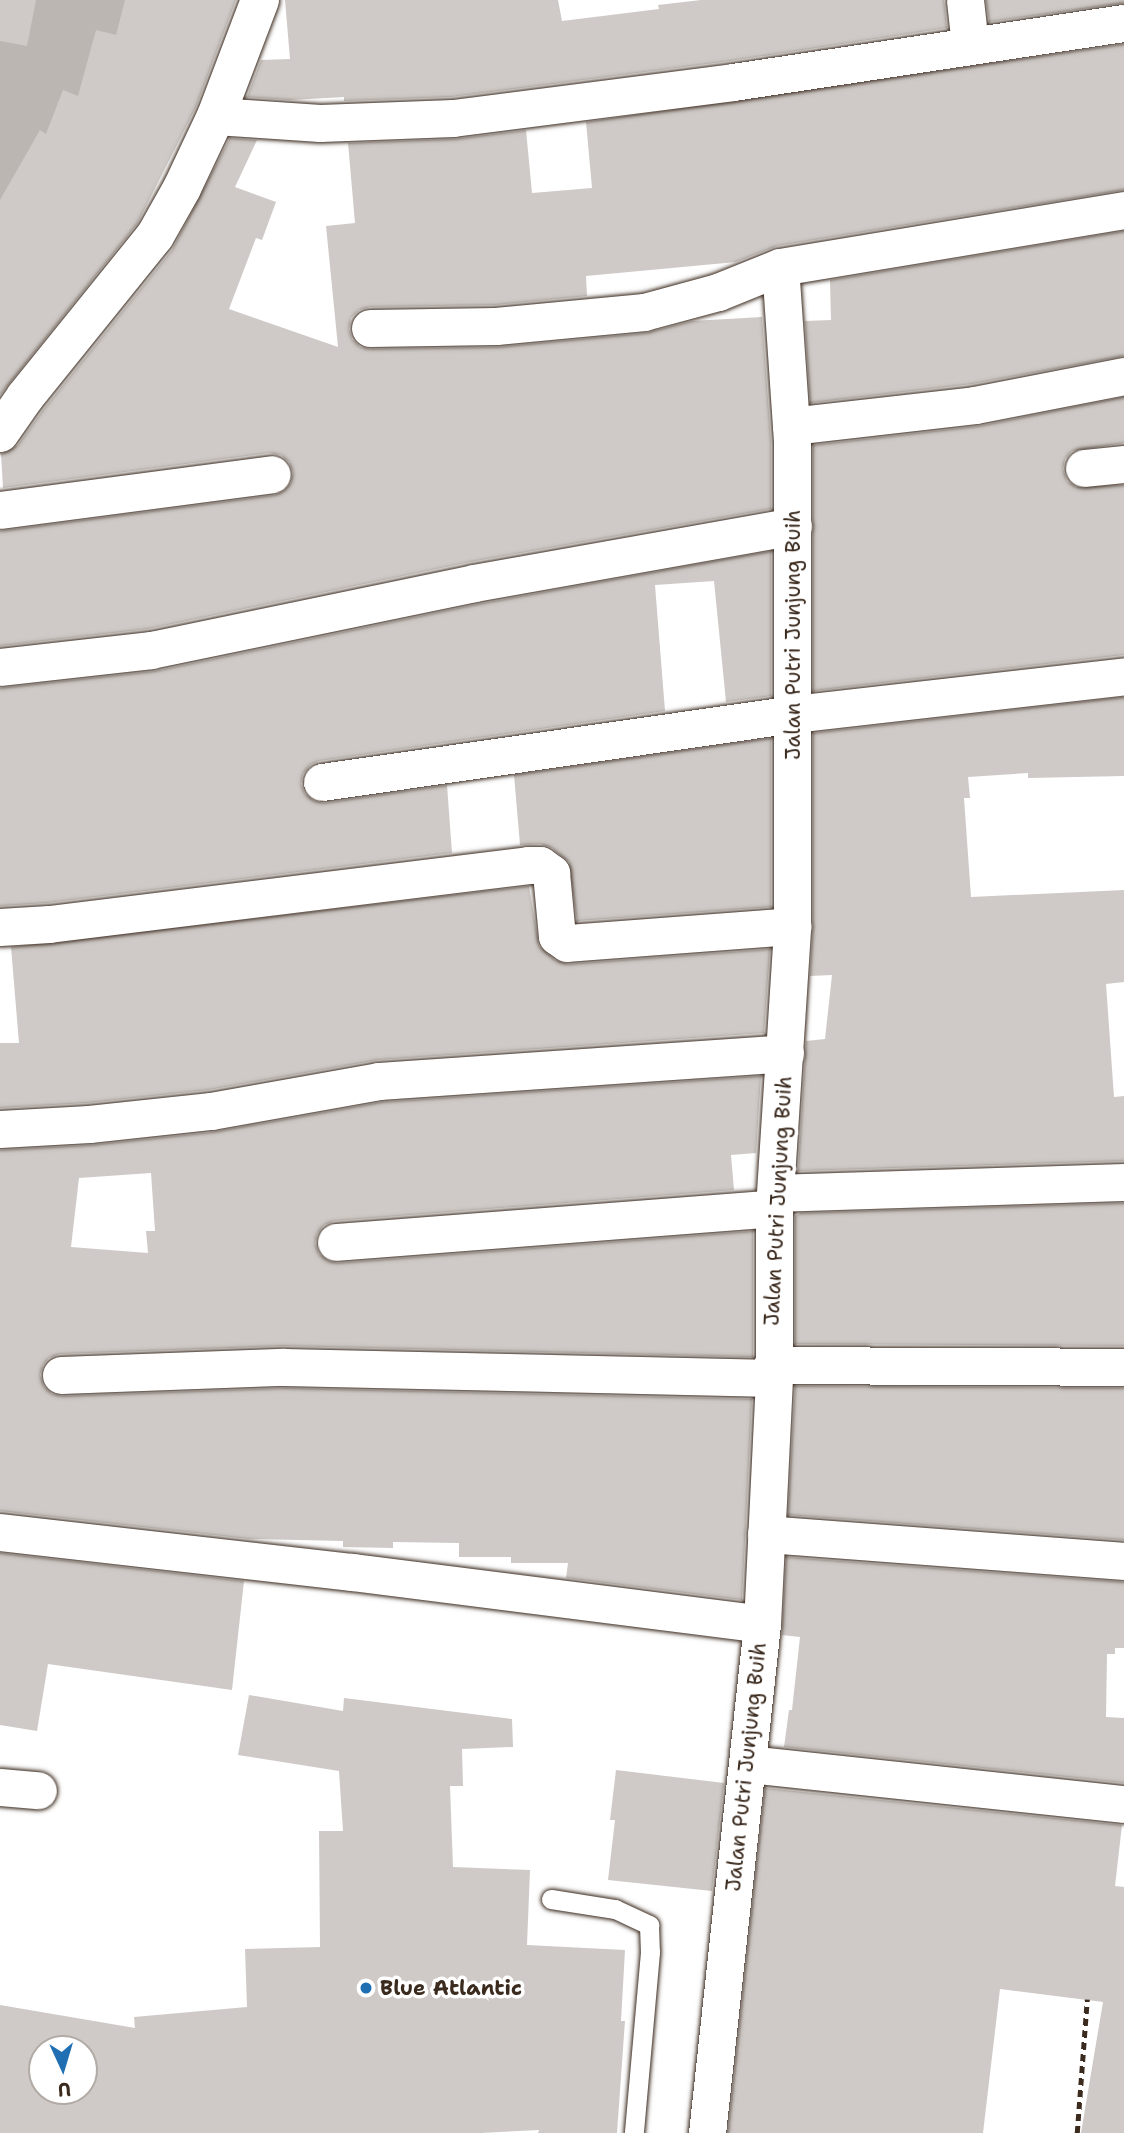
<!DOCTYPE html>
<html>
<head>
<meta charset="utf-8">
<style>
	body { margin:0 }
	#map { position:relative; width:1124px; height:2133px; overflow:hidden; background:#fff; font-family:"Shantell Sans",sans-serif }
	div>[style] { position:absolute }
	.water>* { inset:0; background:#bcb6b3 }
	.building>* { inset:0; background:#cfcac7 }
	.path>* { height:4.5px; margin-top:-2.25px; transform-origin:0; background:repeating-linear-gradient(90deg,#3b2a1e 0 7px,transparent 0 12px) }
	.roads { filter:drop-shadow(0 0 2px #3b2a1e) drop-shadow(0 0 2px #3b2a1e) }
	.service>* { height:19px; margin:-9.5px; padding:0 9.5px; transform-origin:9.5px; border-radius:9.5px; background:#fff }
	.minor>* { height:37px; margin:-18.5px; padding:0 18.5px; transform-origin:18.5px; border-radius:18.5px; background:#fff }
	.tertiary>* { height:38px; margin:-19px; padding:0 19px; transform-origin:19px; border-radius:19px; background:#fff }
	.dots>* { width:19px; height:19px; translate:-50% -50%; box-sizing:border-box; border:4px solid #fff; border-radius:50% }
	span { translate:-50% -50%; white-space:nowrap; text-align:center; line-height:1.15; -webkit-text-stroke:7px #fff; paint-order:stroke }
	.street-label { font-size:21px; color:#3b2a1e }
	.poi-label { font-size:21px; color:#3b2a1e; font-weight:700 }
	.left { translate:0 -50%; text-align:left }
	.north { position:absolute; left:28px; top:2035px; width:70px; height:70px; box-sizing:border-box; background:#fff; border:2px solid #b1aaa5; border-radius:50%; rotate:176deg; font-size:19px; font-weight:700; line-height:28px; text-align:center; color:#3b2a1e }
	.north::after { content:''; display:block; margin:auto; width:24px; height:32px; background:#1f6fb2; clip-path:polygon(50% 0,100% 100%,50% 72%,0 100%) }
</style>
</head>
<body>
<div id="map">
	<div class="water">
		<div style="clip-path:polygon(0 0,189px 0,0 314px)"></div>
	</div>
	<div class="building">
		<div style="clip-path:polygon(0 0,36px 0,27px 46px,0 41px)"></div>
		<div style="clip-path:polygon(125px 0,236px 0,196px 107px,137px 224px,0 395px,0 200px,40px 130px,46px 134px,63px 90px,78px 96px,96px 30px,116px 35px)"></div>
		<div style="clip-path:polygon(285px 0,558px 0,562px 21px,659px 9px,658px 5px,701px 0,944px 0,947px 28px,730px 61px,451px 97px,344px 101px,344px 97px,290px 100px,247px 97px,261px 60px,290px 59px)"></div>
		<div style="clip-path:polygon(986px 0,1124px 0,1124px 3px,989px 22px)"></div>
		<div style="clip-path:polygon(1124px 44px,1124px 190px,777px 246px,736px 262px,586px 276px,587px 296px,495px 305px,370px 307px,359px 310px,351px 318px,349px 329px,352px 339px,360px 347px,370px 349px,498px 347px,646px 333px,692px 321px,762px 317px,771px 442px,771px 509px,470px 562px,148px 629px,0 646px,0 531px,275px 495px,284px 491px,291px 483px,293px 472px,289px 462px,281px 455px,269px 453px,3px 488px,1px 454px,18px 445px,43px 410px,172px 250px,230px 138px,257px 140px,235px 187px,276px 202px,262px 240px,256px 238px,229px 309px,338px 347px,326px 226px,355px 223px,348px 143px,454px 139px,526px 130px,532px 193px,592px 188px,586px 122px)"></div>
		<div style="clip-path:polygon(1124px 231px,1124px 356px,972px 384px,810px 403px,805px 321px,831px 320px,830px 280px)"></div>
		<div style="clip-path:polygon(1124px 397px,1124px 443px,1072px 451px,1065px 459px,1063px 469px,1067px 481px,1076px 487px,1124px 485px,1124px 655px,813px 691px,813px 445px,979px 426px)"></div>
		<div style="clip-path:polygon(771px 551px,771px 696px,726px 702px,714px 581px,655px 585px,665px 711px,319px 761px,310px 765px,303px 774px,301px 784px,305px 794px,314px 801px,324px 803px,447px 785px,452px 853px,47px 903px,0 906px,0 688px,155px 671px,478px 604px)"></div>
		<div style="clip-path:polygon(1124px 697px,1124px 776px,1028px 778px,1028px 773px,968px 777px,970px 798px,964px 798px,971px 897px,1124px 890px,1124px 982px,1106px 984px,1114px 1097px,1124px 1096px,1124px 1161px,798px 1171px,806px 1041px,825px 1039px,832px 975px,810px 976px,813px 926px,813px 733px)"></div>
		<div style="clip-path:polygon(771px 738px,771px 907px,577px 921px,569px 862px,552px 848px,540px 844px,520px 845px,514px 775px)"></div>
		<div style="clip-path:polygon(529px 886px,539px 946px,555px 960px,568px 964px,770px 949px,764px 1033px,378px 1060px,208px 1090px,87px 1103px,0 1108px,0 1043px,19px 1043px,11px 947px)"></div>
		<div style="clip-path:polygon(evenodd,761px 1076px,756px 1153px,731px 1155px,734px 1190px,334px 1221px,324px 1225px,317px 1234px,315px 1243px,319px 1254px,328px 1261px,338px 1263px,753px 1231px,753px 1357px,283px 1346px,60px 1354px,49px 1358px,43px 1365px,40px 1375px,44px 1387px,52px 1394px,62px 1396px,284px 1388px,752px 1399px,742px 1600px,566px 1578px,568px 1563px,511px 1563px,511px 1557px,459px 1557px,459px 1543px,393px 1542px,393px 1548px,343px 1547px,343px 1541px,249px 1539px,0 1511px,0 1150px,91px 1145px,213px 1132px,382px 1102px,761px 1076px,151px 1173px,155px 1231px,146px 1231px,148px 1253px,71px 1247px,79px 1178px,151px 1173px)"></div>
		<div style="clip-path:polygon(1124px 1203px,1124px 1346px,795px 1344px,795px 1216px,801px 1213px)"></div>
		<div style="clip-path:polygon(795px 1386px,1124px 1388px,1124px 1540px,788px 1515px)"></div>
		<div style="clip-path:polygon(0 1553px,244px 1581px,232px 1690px,48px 1664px,37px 1731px,0 1725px)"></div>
		<div style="clip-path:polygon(786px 1557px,1124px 1582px,1124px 1648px,1115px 1648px,1115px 1654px,1107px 1654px,1106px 1717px,1124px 1718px,1124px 1783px,784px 1747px,789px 1710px,792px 1710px,800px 1637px,782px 1635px)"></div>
		<div style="clip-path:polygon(evenodd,249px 1695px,343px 1711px,344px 1698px,512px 1719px,513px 1747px,462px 1749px,463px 1786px,450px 1786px,453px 1867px,530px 1870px,527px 1945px,625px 1950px,621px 2021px,625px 2021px,617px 2133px,538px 2133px,539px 2130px,481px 2133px,0 2133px,0 2005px,135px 2028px,134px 2017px,247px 2007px,245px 1949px,320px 1947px,319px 1831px,343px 1831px,339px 1771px,238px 1755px,249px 1695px,42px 2049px,84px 2049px,84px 2091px,42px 2091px,42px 2049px)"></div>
		<div style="clip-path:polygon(616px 1770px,724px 1783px,712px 1891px,608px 1880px,615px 1820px,610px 1820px)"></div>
		<div style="clip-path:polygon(765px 1788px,1122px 1825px,1115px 1886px,1124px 1887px,1124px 2133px,1081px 2133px,1103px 2002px,1000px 1989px,983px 2133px,728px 2133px)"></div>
	</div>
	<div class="path">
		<div style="left:1077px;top:2133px;width:134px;rotate:-85.7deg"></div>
	</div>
	<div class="roads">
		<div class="service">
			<div style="left:551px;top:1899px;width:65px;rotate:8.9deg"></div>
			<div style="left:615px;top:1909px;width:38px;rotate:25deg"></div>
			<div style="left:649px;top:1925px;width:27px;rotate:88deg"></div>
			<div style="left:650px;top:1952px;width:182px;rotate:95.1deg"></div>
		</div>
		<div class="minor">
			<div style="left:965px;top:0;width:45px;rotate:83.7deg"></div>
			<div style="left:216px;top:116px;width:104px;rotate:3.9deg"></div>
			<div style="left:320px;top:123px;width:133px;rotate:-2.2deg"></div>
			<div style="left:453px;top:118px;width:282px;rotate:-7.3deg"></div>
			<div style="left:733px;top:82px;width:395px;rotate:-8.6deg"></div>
			<div style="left:370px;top:328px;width:126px;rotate:-0.9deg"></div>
			<div style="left:496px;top:326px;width:149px;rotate:-5.4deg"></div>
			<div style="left:644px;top:312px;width:77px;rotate:-15.1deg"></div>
			<div style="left:718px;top:292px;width:67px;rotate:-22deg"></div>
			<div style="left:780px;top:267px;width:349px;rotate:-9.4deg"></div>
			<div style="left:791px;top:426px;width:185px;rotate:-6.5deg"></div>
			<div style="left:975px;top:405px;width:152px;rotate:-11deg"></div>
			<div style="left:1084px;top:468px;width:40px;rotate:-5.7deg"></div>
			<div style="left:0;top:510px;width:274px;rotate:-7.5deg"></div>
			<div style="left:0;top:667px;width:152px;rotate:-6.4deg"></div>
			<div style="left:151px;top:650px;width:330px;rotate:-11.7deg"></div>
			<div style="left:474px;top:583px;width:324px;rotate:-10.1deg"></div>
			<div style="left:322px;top:782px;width:476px;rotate:-8.2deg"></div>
			<div style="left:793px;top:714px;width:333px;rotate:-6.5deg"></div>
			<div style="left:0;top:927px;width:49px;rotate:-3.5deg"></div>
			<div style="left:49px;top:924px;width:483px;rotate:-7deg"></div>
			<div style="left:528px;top:865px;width:12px"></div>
			<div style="left:540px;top:865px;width:14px;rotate:36deg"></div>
			<div style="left:551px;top:873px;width:63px;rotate:84.6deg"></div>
			<div style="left:557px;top:936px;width:12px;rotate:35deg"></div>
			<div style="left:567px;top:943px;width:226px;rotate:-4.3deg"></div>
			<div style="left:0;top:1129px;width:89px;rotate:-3.2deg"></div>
			<div style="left:89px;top:1124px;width:123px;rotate:-6.1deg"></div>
			<div style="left:211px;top:1111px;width:171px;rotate:-10.1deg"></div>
			<div style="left:379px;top:1081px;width:407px;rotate:-3.9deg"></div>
			<div style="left:776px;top:1193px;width:348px;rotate:-1.8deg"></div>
			<div style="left:336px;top:1242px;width:439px;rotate:-4.4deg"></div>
			<div style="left:772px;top:1365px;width:352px;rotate:0.3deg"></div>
			<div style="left:61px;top:1375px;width:223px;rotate:-2.1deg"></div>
			<div style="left:284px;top:1367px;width:490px;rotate:1.3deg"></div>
			<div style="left:0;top:1532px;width:354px;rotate:6.5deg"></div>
			<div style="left:352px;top:1572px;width:413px;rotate:7.2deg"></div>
			<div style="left:766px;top:1534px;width:359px;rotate:4.3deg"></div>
			<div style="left:749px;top:1764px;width:377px;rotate:6.1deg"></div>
			<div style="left:0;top:1787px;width:38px;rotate:5deg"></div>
			<div style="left:707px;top:2133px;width:512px;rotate:-83.83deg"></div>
			<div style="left:762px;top:1624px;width:246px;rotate:-87.2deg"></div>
			<div style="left:774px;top:1378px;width:170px;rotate:-90deg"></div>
			<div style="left:774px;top:1208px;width:283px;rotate:-86.3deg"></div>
			<div style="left:792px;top:926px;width:485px;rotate:-90deg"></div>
			<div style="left:792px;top:441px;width:174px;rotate:-93.9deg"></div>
		</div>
		<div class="tertiary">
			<div style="left:0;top:433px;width:44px;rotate:-55.2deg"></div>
			<div style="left:25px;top:397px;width:207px;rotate:-51.1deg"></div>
			<div style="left:155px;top:236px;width:55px;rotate:-60.6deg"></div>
			<div style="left:182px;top:188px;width:80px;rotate:-64.7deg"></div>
			<div style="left:216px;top:116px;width:124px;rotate:-69.2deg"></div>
		</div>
	</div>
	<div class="dots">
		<div style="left:366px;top:1988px;background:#1f6fb2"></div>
	</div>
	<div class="street-label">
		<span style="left:793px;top:635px;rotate:-90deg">Jalan Putri Junjung Buih</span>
		<span style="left:778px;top:1201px;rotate:-87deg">Jalan Putri Junjung Buih</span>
		<span style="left:746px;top:1767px;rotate:-84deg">Jalan Putri Junjung Buih</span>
	</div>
	<div class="poi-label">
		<span class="left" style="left:380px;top:1988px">Blue Atlantic</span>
	</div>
	<div class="north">U</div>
</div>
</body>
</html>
